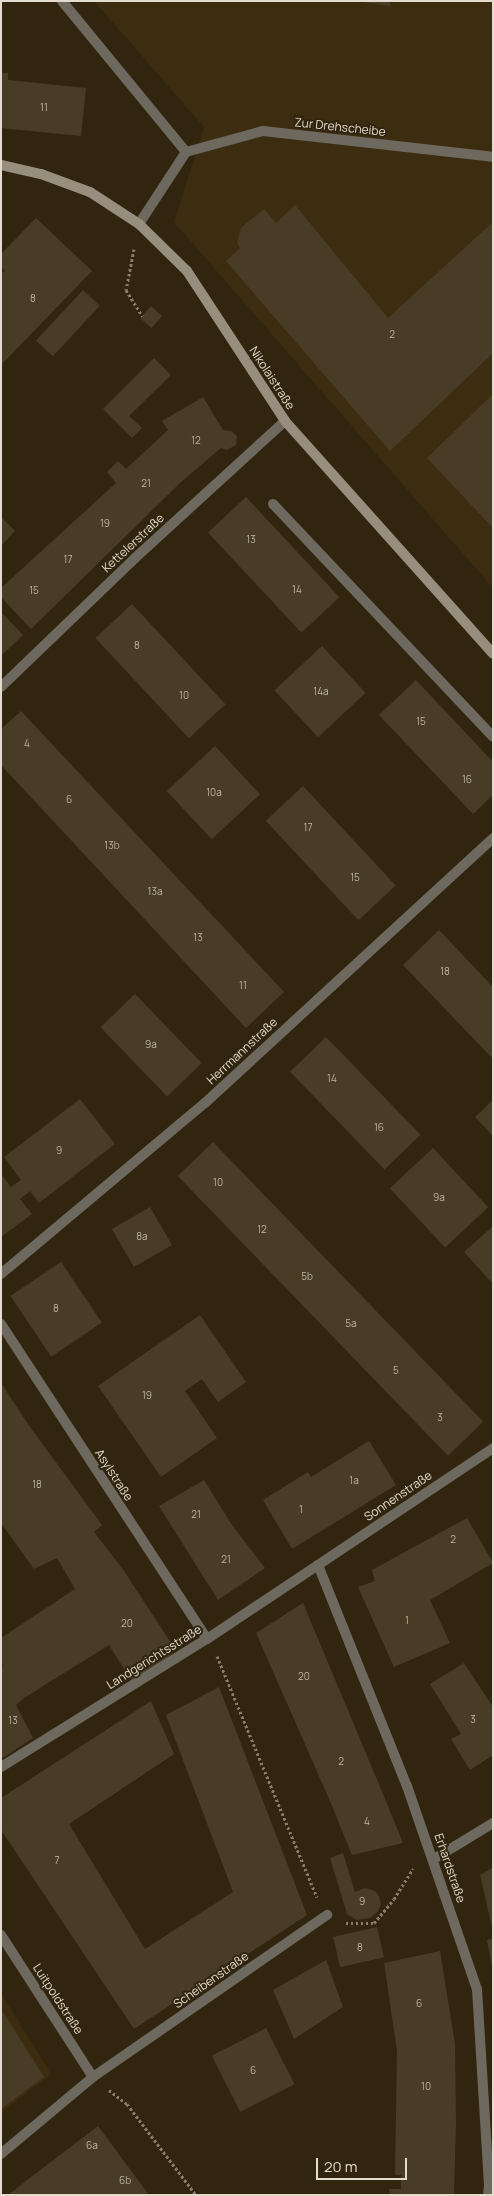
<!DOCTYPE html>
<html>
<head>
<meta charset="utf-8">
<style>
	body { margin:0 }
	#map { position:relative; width:494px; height:2196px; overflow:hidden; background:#31250f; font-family:Manrope,sans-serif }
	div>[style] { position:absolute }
	.built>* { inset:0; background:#3d2d10 }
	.building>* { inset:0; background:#493c26; transform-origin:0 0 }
	.path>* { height:3px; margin-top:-1.5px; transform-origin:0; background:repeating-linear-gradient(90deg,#877c6b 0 2.5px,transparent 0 5px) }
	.lane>* { height:10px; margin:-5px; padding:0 5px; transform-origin:5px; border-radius:5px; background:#6e695e }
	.street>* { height:10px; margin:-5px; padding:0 5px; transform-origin:5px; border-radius:5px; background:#6e695e }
	.secondary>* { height:10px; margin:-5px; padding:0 5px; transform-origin:5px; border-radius:5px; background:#978e7d }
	span { translate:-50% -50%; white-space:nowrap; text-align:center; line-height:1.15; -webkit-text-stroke:4px #31250f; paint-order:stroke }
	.number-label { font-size:10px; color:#bcb3a4 }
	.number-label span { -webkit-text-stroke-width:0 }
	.street-label { font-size:12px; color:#e3dbce }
	.frame { position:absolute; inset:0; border:2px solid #e3dbce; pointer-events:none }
	.scale { position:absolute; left:316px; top:2158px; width:91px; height:22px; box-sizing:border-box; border:2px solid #e3dbce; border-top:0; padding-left:6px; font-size:15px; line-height:18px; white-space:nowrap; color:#e3dbce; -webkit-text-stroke:4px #31250f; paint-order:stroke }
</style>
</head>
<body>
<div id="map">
	<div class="built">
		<div style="clip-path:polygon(94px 1px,493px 1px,493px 588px,174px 222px,204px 127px)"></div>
		<div style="clip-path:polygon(1px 1993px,51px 2074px,1px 2113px)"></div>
	</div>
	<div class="building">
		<div style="clip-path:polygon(357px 1px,390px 1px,390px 6px)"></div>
		<div style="clip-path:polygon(1px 73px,8px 73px,8px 80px,86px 88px,81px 136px,1px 128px)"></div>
		<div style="clip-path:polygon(295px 205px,388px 318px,493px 222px,493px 353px,390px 451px,226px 261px,240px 248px,237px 242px,241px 228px,264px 209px,276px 223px)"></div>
		<div style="clip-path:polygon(36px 218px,92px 271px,1px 365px,1px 273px,5px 271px,1px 266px,1px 254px)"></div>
		<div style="left:83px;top:290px;width:23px;height:69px;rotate:43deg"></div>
		<div style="left:151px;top:306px;width:15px;height:16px;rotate:42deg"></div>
		<div style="clip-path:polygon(154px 358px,171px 375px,129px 416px,142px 428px,132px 438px,103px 409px)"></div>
		<div style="clip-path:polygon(493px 394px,493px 528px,427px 458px)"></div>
		<div style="clip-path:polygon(203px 397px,223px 430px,231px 431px,237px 436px,236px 445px,227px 450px,221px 448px,181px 482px,31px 629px,1px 597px,1px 588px,116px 483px,107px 472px,118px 461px,126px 469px,168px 430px,162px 421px)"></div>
		<div style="left:246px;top:497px;width:137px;height:52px;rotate:47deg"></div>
		<div style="clip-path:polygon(1px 517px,15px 531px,1px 546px)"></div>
		<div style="left:132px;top:604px;width:137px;height:50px;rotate:47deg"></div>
		<div style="clip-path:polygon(1px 612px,23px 635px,1px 656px)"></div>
		<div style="left:322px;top:646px;width:64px;height:65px;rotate:47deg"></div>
		<div style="clip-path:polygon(416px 680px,493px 762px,493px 795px,473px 814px,379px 715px)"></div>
		<div style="clip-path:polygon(21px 711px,284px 992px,246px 1028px,1px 765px,1px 729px)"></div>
		<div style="left:215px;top:746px;width:66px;height:66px;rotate:47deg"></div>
		<div style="left:303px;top:786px;width:136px;height:51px;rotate:47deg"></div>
		<div style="clip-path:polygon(439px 930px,493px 987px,493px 1059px,403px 965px)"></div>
		<div style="left:135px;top:994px;width:96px;height:48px;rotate:46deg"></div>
		<div style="left:326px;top:1037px;width:136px;height:50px;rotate:46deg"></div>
		<div style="clip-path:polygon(80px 1099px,115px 1144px,39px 1203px,30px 1191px,20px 1199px,32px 1214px,1px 1237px,1px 1174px,11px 1187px,21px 1180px,4px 1157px)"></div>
		<div style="clip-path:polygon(493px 1100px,493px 1136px,475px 1117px)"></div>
		<div style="left:213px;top:1142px;width:389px;height:49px;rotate:46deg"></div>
		<div style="left:433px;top:1148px;width:81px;height:59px;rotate:47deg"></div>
		<div style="left:150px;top:1207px;width:44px;height:44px;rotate:60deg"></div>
		<div style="clip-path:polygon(493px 1226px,493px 1284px,464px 1252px)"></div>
		<div style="left:61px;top:1262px;width:73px;height:61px;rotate:56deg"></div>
		<div style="clip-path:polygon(200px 1315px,246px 1382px,218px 1402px,202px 1379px,185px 1391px,217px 1438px,161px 1477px,98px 1386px)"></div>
		<div style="clip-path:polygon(1px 1383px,30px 1427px,102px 1525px,94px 1532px,122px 1568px,175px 1649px,158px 1670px,131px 1680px,109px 1645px,24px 1698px,16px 1705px,33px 1738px,1px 1759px,1px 1664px,4px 1667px,1px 1662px,1px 1638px,75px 1589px,57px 1558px,34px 1569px,1px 1523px)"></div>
		<div style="clip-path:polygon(369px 1441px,396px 1485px,292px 1549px,263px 1500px,308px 1472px,311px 1477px)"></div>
		<div style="clip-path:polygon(204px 1480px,232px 1525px,265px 1568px,218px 1600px,159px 1506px)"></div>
		<div style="clip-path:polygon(467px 1518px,493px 1563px,430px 1600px,450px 1643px,394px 1667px,358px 1587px,375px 1581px,372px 1570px)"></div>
		<div style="clip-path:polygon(303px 1603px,378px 1782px,403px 1843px,352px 1855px,330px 1801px,256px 1633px)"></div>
		<div style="clip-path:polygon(464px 1663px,493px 1707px,493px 1755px,470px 1770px,451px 1739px,461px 1734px,430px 1684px)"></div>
		<div style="clip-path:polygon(219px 1687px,307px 1915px,134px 2029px,1px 1830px,1px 1798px,151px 1701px,174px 1754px,69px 1824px,145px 1949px,233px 1892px,166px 1715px)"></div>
		<div style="clip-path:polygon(343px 1853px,355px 1892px,365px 1888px,375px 1891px,379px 1896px,381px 1905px,377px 1912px,370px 1918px,357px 1920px,347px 1914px,330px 1858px)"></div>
		<div style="clip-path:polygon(493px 1867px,493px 1926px,492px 1927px,480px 1875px)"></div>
		<div style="left:377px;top:1927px;width:31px;height:45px;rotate:77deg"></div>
		<div style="clip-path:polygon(493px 1939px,493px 1966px,492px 1966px,487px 1940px)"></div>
		<div style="clip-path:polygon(440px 1951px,455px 2044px,456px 2124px,454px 2195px,390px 2195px,389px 2189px,401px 2189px,401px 2175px,395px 2175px,397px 2051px,384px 1963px)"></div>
		<div style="clip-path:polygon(326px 1960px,343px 2007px,294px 2039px,273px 1990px)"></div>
		<div style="clip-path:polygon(1px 2009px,44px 2077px,1px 2109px)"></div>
		<div style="left:266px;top:2028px;width:63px;height:61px;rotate:63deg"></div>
		<div style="clip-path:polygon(98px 2126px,149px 2195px,8px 2195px,35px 2174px)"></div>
	</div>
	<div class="path">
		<div style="left:134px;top:249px;width:42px;rotate:101deg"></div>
		<div style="left:126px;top:290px;width:31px;rotate:58deg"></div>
		<div style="left:217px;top:1656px;width:261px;rotate:67.5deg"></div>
		<div style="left:346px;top:1923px;width:28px"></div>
		<div style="left:374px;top:1923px;width:31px;rotate:-50deg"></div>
		<div style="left:394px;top:1899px;width:36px;rotate:-58deg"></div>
		<div style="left:109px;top:2090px;width:23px;rotate:38deg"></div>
		<div style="left:127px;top:2104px;width:114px;rotate:52.8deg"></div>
	</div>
	<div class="lane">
		<div style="left:273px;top:504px;width:320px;rotate:46.6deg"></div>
	</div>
	<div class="street">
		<div style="left:62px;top:1px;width:195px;rotate:50.6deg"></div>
		<div style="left:139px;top:224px;width:86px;rotate:-56.9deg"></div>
		<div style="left:186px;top:152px;width:80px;rotate:-15.3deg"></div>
		<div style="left:263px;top:131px;width:231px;rotate:6.4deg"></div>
		<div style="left:1px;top:687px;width:186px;rotate:-43.9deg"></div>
		<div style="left:135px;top:558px;width:203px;rotate:-42.4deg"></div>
		<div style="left:1px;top:1274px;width:266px;rotate:-40deg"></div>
		<div style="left:205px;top:1103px;width:391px;rotate:-42.6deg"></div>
		<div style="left:1px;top:1324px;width:376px;rotate:56.8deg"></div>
		<div style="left:318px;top:1565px;width:238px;rotate:68.1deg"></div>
		<div style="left:407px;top:1786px;width:215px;rotate:71deg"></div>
		<div style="left:477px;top:1989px;width:197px;rotate:86.5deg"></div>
		<div style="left:489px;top:2186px;width:9px;rotate:96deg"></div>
		<div style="left:1px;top:1767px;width:243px;rotate:-31.9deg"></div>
		<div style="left:207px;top:1639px;width:344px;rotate:-33.7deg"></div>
		<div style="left:434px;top:1859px;width:69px;rotate:-31.4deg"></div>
		<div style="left:1px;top:1935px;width:169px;rotate:57.1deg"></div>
		<div style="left:1px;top:2154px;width:120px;rotate:-39.9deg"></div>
		<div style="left:93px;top:2077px;width:285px;rotate:-34.7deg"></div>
	</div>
	<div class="secondary">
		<div style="left:1px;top:165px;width:41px;rotate:12.7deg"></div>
		<div style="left:41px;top:174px;width:52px;rotate:20.2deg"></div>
		<div style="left:90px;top:192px;width:59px;rotate:33.1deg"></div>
		<div style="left:139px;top:224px;width:67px;rotate:44.4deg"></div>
		<div style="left:187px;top:271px;width:179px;rotate:56.8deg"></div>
		<div style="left:285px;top:421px;width:312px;rotate:48.2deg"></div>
	</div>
	<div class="number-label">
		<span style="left:44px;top:108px">11</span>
		<span style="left:33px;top:299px">8</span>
		<span style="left:392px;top:335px">2</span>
		<span style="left:196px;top:441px">12</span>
		<span style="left:146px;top:484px">21</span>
		<span style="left:105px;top:524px">19</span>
		<span style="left:251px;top:540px">13</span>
		<span style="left:68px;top:560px">17</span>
		<span style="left:297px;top:590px">14</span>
		<span style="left:34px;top:591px">15</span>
		<span style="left:137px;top:646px">8</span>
		<span style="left:321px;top:692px">14a</span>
		<span style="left:184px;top:696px">10</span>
		<span style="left:421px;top:722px">15</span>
		<span style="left:27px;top:744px">4</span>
		<span style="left:467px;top:780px">16</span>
		<span style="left:214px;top:793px">10a</span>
		<span style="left:69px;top:800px">6</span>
		<span style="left:308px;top:828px">17</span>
		<span style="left:112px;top:846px">13b</span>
		<span style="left:355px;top:878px">15</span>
		<span style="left:155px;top:892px">13a</span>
		<span style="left:198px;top:938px">13</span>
		<span style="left:445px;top:972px">18</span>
		<span style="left:243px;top:986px">11</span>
		<span style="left:151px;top:1045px">9a</span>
		<span style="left:332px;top:1079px">14</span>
		<span style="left:379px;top:1128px">16</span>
		<span style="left:59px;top:1151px">9</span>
		<span style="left:218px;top:1183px">10</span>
		<span style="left:439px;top:1198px">9a</span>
		<span style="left:262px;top:1230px">12</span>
		<span style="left:142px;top:1237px">8a</span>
		<span style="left:307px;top:1277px">5b</span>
		<span style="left:56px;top:1309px">8</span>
		<span style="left:351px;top:1324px">5a</span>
		<span style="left:396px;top:1371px">5</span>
		<span style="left:147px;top:1396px">19</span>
		<span style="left:440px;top:1418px">3</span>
		<span style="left:354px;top:1481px">1a</span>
		<span style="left:37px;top:1485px">18</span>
		<span style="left:301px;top:1510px">1</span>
		<span style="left:196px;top:1515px">21</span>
		<span style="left:453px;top:1540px">2</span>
		<span style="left:226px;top:1560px">21</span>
		<span style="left:407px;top:1621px">1</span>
		<span style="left:127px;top:1624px">20</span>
		<span style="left:304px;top:1677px">20</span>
		<span style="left:473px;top:1720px">3</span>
		<span style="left:13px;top:1721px">13</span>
		<span style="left:341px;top:1762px">2</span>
		<span style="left:367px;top:1822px">4</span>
		<span style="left:57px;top:1861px">7</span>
		<span style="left:362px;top:1902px">9</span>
		<span style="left:360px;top:1948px">8</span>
		<span style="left:419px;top:2004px">6</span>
		<span style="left:253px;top:2071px">6</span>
		<span style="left:426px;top:2087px">10</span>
		<span style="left:92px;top:2146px">6a</span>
		<span style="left:125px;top:2181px">6b</span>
	</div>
	<div class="street-label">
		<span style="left:340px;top:127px;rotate:6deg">Zur Drehscheibe</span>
		<span style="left:272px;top:378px;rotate:57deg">Nikolaistraße</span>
		<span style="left:133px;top:543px;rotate:-43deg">Kettelerstraße</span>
		<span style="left:242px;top:1051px;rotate:-43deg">Herrmannstraße</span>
		<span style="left:114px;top:1475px;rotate:57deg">Asylstraße</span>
		<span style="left:398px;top:1496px;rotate:-34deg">Sonnenstraße</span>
		<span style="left:154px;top:1657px;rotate:-32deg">Landgerichtsstraße</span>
		<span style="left:450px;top:1868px;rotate:71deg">Erhardstraße</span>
		<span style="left:211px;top:1980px;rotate:-35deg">Scheibenstraße</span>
		<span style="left:58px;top:1999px;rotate:57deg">Luitpoldstraße</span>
	</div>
	<div class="frame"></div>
	<div class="scale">20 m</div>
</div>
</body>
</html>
